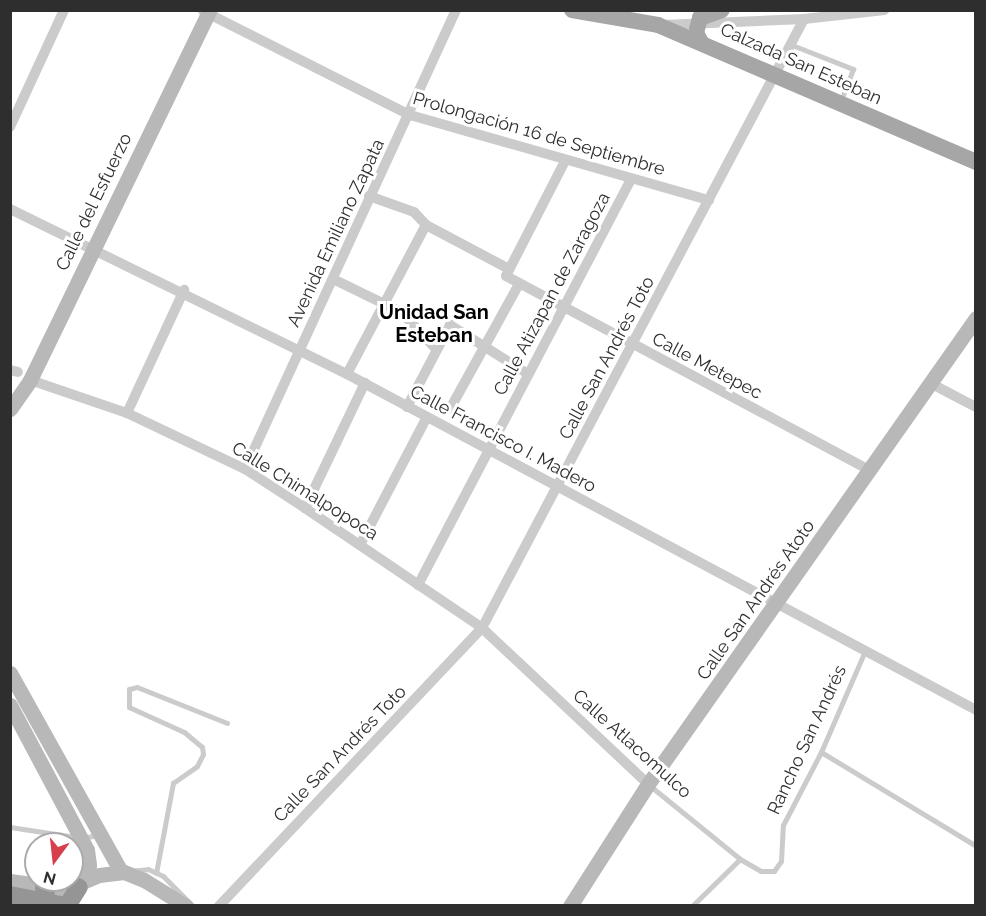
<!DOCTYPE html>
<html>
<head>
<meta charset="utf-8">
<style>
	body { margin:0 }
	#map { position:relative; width:986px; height:916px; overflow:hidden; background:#fff; font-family:Raleway,sans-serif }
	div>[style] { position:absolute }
	.lane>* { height:5px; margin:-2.5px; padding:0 2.5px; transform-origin:2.5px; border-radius:2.5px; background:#cbcbcb }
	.street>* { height:10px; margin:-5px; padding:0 5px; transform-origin:5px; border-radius:5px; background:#cbcbcb }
	.secondary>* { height:15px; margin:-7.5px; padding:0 7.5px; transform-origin:7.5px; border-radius:7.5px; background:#b8b8b8 }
	.primary>* { height:16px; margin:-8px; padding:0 8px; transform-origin:8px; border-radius:8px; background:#a6a6a6 }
	.highway>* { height:18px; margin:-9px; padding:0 9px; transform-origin:9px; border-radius:9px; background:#959595 }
	.highway-bridge>* { height:18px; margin:-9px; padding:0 9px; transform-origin:9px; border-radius:9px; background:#959595 }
	span { translate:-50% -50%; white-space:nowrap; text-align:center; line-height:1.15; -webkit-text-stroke:6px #fff; paint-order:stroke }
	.street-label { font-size:18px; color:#2e2e2e }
	.neighbourhood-label { font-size:20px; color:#000; font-weight:700 }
	.frame { position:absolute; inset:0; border:12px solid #2e2e2e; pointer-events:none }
	.north { position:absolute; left:24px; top:832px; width:60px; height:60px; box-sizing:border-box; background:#fff; border:2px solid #ababab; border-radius:50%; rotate:195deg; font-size:16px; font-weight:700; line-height:24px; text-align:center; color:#2e2e2e }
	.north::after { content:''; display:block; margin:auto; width:21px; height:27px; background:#d5404c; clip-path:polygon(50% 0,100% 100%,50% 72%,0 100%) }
</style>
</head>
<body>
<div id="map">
	<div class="lane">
		<div style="left:792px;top:45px;width:66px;rotate:21.5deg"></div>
		<div style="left:853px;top:69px;width:34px;rotate:111deg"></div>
		<div style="left:821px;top:752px;width:181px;rotate:31.2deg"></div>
		<div style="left:649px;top:785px;width:117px;rotate:39.1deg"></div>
		<div style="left:740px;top:859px;width:24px;rotate:30deg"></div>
		<div style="left:761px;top:871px;width:13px"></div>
		<div style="left:774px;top:871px;width:12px;rotate:-55deg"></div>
		<div style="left:781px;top:861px;width:36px;rotate:-87deg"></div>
		<div style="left:783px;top:825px;width:82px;rotate:-62.5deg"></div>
		<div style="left:821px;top:752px;width:110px;rotate:-66.5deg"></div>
		<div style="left:10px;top:827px;width:73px;rotate:8.7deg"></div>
		<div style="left:82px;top:838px;width:16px;rotate:-11deg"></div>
		<div style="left:127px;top:871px;width:21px;rotate:-5deg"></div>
		<div style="left:148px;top:869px;width:17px;rotate:25deg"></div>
		<div style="left:163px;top:876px;width:42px;rotate:45deg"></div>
		<div style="left:156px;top:873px;width:92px;rotate:-79.3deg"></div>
		<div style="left:173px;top:783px;width:29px;rotate:-35deg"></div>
		<div style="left:197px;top:766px;width:13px;rotate:-63deg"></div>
		<div style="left:203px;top:754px;width:7px;rotate:-98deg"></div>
		<div style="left:202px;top:747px;width:23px;rotate:-140deg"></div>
		<div style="left:184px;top:732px;width:60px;rotate:-155.6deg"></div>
		<div style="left:129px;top:707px;width:18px;rotate:-90deg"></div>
		<div style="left:129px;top:689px;width:8px;rotate:-14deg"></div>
		<div style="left:137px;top:687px;width:97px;rotate:21.8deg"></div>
		<div style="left:692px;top:906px;width:67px;rotate:-44.4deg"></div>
	</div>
	<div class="street">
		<div style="left:203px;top:11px;width:232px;rotate:26.7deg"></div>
		<div style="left:410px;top:115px;width:311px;rotate:15.9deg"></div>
		<div style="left:663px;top:25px;width:141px;rotate:-2.4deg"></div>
		<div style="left:804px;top:19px;width:81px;rotate:-6.4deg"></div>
		<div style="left:10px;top:127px;width:129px;rotate:-65.2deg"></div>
		<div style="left:565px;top:161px;width:129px;rotate:117.2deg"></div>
		<div style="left:506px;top:276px;width:412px;rotate:28.1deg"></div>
		<div style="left:369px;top:196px;width:48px;rotate:19.6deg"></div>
		<div style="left:414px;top:212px;width:18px;rotate:47deg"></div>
		<div style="left:426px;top:225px;width:94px;rotate:27.9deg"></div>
		<div style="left:10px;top:209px;width:375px;rotate:26.1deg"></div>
		<div style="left:347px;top:374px;width:713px;rotate:28.11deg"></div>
		<div style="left:333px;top:279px;width:76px;rotate:25.9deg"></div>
		<div style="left:401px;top:312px;width:52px;rotate:46.5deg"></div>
		<div style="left:10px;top:370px;width:8px;rotate:14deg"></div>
		<div style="left:347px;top:374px;width:169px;rotate:-62.1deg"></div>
		<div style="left:30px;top:380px;width:102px;rotate:18.8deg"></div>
		<div style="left:127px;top:413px;width:131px;rotate:25.4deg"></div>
		<div style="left:245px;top:469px;width:72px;rotate:33deg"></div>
		<div style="left:305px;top:508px;width:214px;rotate:34.1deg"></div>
		<div style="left:482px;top:628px;width:228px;rotate:43.2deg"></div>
		<div style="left:930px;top:383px;width:52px;rotate:27.6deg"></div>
		<div style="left:407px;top:407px;width:93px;rotate:-62.3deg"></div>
		<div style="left:450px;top:325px;width:92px;rotate:32.1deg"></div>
		<div style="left:450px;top:409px;width:143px;rotate:-61.1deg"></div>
		<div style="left:127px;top:413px;width:136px;rotate:-65.1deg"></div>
		<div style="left:245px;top:469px;width:505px;rotate:-65.31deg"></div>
		<div style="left:305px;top:508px;width:139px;rotate:-64.4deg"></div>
		<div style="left:360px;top:545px;width:144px;rotate:-62.4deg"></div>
		<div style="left:418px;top:585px;width:458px;rotate:-62.3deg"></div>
		<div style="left:219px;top:906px;width:383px;rotate:-46.6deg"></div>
		<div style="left:482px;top:628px;width:689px;rotate:-62.13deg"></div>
	</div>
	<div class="secondary">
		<div style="left:10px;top:409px;width:35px;rotate:-55deg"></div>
		<div style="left:30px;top:380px;width:411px;rotate:-64.1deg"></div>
		<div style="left:10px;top:673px;width:228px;rotate:60.8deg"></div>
		<div style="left:10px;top:705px;width:164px;rotate:62deg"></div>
		<div style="left:87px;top:850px;width:15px;rotate:82deg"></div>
		<div style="left:89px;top:865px;width:24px;rotate:114deg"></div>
		<div style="left:10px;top:881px;width:57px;rotate:8.1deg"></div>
		<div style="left:66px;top:889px;width:36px;rotate:-23deg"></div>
		<div style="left:99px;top:875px;width:25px;rotate:-7deg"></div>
		<div style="left:124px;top:872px;width:22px;rotate:22deg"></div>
		<div style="left:144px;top:880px;width:49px;rotate:31.8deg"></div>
		<div style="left:570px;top:906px;width:145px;rotate:-57.4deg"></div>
		<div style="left:648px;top:784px;width:570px;rotate:-54.86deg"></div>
	</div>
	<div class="primary">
		<div style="left:572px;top:10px;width:87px;rotate:9.9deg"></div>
		<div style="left:658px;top:25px;width:346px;rotate:23.3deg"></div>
		<div style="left:701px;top:42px;width:10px;rotate:-119deg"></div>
		<div style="left:696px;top:33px;width:16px;rotate:-75deg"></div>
		<div style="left:700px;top:18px;width:23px;rotate:-20deg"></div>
	</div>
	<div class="highway">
		<div style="left:44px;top:887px;width:19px;rotate:78deg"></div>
		<div style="left:67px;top:906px;width:22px;rotate:-58deg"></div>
	</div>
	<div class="highway-bridge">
		<div style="left:10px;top:895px;width:57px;rotate:11.1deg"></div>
	</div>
	<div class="street-label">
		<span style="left:801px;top:64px;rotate:24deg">Calzada San Esteban</span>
		<span style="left:539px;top:134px;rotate:16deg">Prolongación 16 de Septiembre</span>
		<span style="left:94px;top:202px;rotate:-64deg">Calle del Esfuerzo</span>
		<span style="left:336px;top:233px;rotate:-65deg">Avenida Emiliano Zapata</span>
		<span style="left:552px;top:294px;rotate:-62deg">Calle Atizapan de Zaragoza</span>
		<span style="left:607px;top:358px;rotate:-62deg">Calle San Andrés Toto</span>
		<span style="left:707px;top:366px;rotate:28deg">Calle Metepec</span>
		<span style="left:503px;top:439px;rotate:28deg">Calle Francisco I. Madero</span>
		<span style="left:305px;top:491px;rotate:32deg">Calle Chimalpopoca</span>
		<span style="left:756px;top:600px;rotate:-55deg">Calle San Andrés Atoto</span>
		<span style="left:807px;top:740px;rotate:-65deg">Rancho San Andrés</span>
		<span style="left:632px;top:744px;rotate:42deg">Calle Atlacomulco</span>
		<span style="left:340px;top:754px;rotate:-46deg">Calle San Andrés Toto</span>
	</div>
	<div class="neighbourhood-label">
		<span style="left:434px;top:324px">Unidad San<br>Esteban</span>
	</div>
	<div class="frame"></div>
	<div class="north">N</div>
</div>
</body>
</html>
